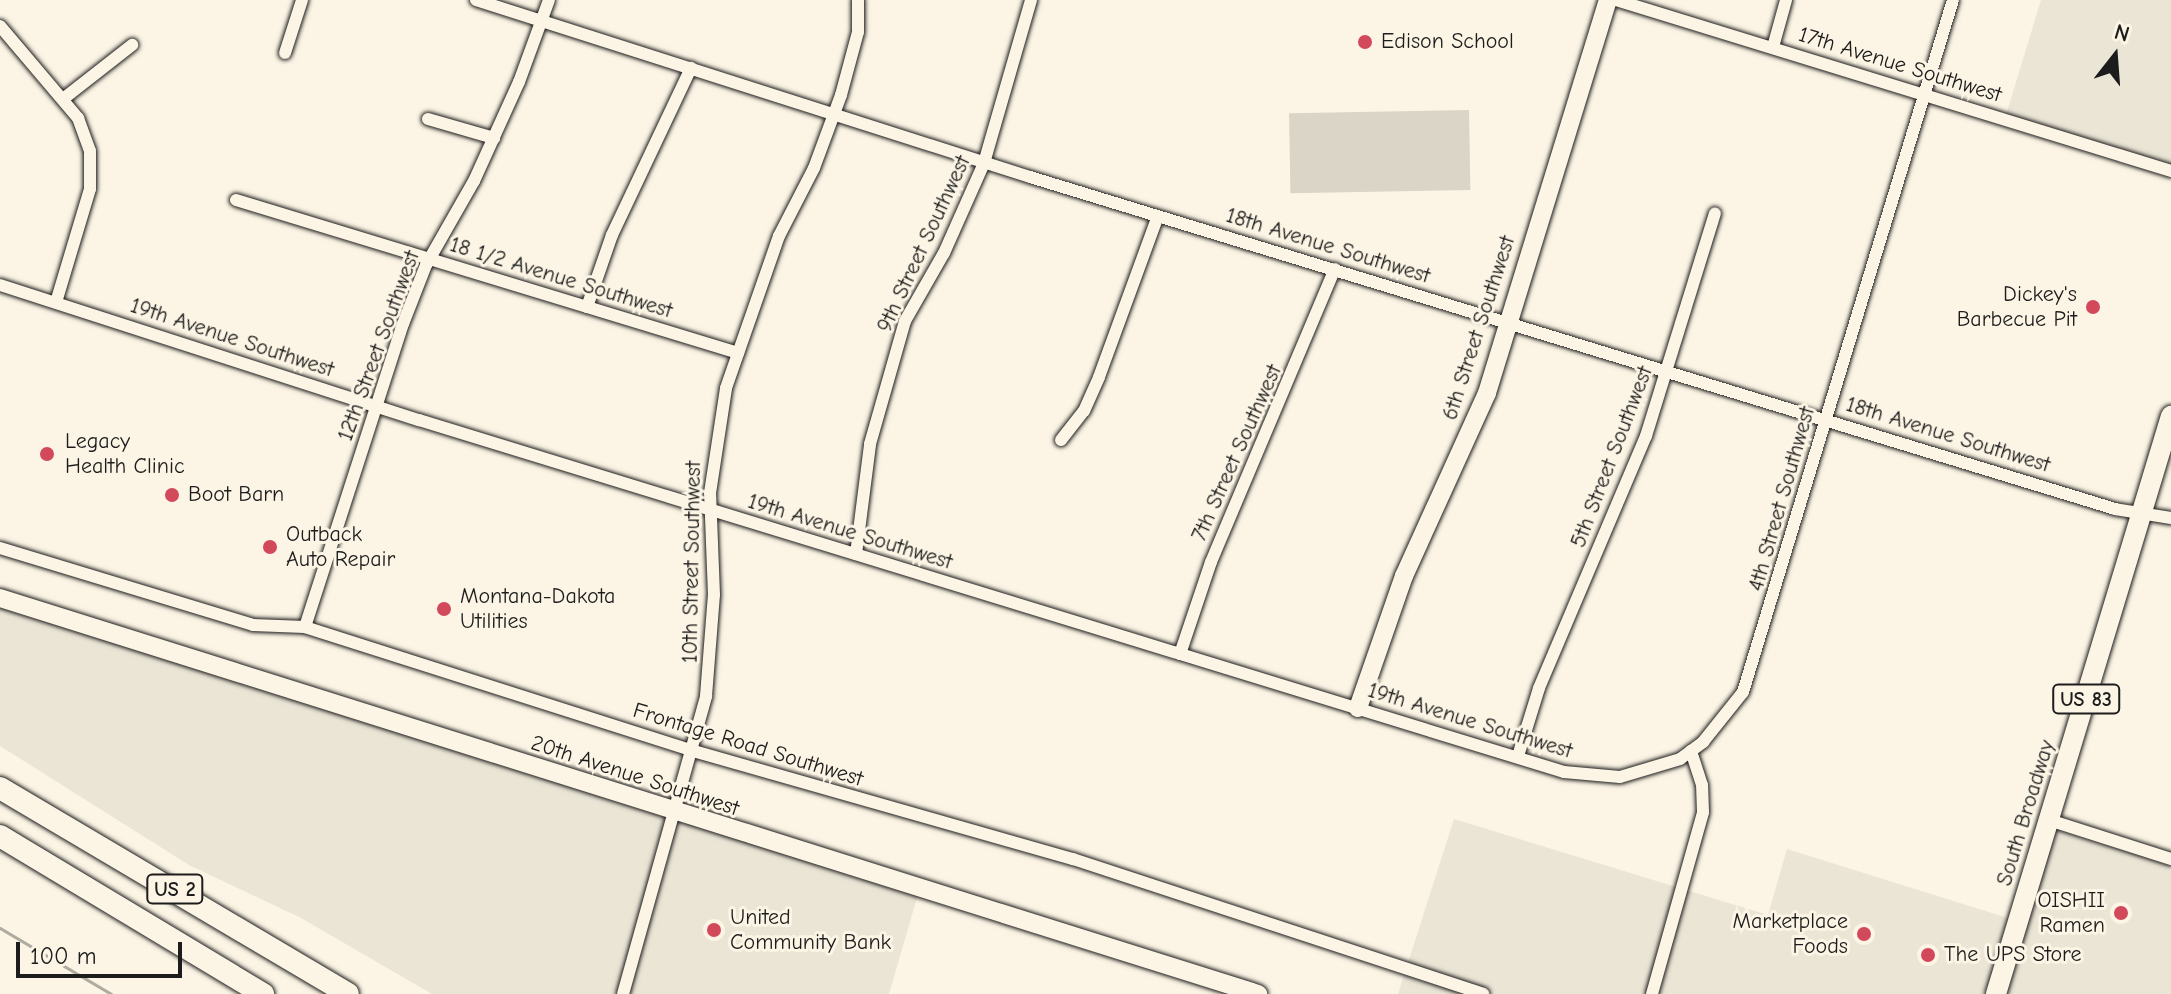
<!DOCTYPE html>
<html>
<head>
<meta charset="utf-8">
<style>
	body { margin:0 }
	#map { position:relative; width:2171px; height:994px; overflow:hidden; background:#fcf5e5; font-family:"Comic Neue",sans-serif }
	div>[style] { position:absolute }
	.built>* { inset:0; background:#ebe5d6 }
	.green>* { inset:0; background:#dbd5c8; transform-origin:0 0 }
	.stream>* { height:3px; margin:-1.5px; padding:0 1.5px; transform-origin:1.5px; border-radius:1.5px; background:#b0aba1 }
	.roads { filter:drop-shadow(0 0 2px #1c1c1c) drop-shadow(0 0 2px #1c1c1c) }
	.street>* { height:12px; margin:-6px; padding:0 6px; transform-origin:6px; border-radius:6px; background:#fcf5e5 }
	.secondary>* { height:18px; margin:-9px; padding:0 9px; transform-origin:9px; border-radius:9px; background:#fcf5e5 }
	.primary>* { height:20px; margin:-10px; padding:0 10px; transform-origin:10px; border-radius:10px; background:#fcf5e5 }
	.highway>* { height:22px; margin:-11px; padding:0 11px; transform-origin:11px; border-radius:11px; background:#fcf5e5 }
	.dots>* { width:22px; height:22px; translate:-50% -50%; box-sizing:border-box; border:4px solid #fcf5e5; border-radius:50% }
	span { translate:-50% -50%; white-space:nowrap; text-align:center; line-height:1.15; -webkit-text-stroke:6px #fcf5e5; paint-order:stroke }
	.shield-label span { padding:2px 6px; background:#fcf5e5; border:2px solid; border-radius:6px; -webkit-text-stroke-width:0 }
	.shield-label { font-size:20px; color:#1c1c1c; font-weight:700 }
	.poi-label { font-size:22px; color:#1c1c1c }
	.left { translate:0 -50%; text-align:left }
	.right { translate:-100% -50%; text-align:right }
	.street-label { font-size:22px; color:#1c1c1c }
	.north { position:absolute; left:2075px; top:16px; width:80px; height:80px; -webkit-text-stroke:6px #fcf5e5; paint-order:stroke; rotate:17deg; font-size:22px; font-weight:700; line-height:32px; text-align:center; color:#1c1c1c }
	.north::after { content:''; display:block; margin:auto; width:28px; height:36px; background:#1c1c1c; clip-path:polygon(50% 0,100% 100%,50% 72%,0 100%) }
	.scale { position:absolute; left:16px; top:942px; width:166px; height:36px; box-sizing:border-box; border:4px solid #1c1c1c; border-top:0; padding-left:10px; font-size:24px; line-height:28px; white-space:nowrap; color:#1c1c1c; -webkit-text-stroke:6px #fcf5e5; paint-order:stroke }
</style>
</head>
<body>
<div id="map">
	<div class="built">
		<div style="clip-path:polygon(2041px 0,2171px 0,2171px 167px,2006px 115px)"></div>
		<div style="clip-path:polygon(0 601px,919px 891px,889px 994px,432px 994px,301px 918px,189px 865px,0 746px)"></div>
		<div style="clip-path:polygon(1454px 819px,1768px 915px,1787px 849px,2008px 918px,1984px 994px,1398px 994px)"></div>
		<div style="clip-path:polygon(2053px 829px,2171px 866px,2171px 994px,2006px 994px)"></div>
	</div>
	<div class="green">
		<div style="left:1469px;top:110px;width:80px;height:180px;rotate:89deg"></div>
	</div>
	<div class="stream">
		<div style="left:0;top:928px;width:129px;rotate:30.7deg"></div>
	</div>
	<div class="roads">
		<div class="street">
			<div style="left:476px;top:0;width:582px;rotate:17.72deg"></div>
			<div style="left:1030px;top:177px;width:1135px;rotate:17.01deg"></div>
			<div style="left:2115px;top:509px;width:57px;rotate:9.1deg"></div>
			<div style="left:1616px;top:0;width:581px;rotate:17.12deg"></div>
			<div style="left:0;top:26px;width:121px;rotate:49.7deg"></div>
			<div style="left:78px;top:118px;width:35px;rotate:70deg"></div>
			<div style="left:90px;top:151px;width:38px;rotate:90deg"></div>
			<div style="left:90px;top:189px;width:118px;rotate:106.7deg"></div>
			<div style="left:1773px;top:47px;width:49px;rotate:-74.5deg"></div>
			<div style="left:285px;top:53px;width:56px;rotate:-72.2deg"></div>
			<div style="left:63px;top:99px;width:88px;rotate:-38deg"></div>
			<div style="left:428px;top:119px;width:69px;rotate:16.1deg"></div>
			<div style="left:236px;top:200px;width:525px;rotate:16.95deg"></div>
			<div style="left:0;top:285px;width:440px;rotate:17.9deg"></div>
			<div style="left:419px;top:420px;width:1198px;rotate:17.09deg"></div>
			<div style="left:1564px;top:772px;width:56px;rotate:5.1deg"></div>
			<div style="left:1620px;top:777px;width:63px;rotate:-16.7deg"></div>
			<div style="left:1680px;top:759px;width:29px;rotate:-36deg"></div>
			<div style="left:1703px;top:742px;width:64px;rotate:-51.3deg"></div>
			<div style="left:1743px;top:692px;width:723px;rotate:-73.12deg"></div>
			<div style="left:587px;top:307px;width:76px;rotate:-70.9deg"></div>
			<div style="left:612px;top:235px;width:185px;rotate:-64.7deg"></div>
			<div style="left:1061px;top:440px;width:37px;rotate:-52deg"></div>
			<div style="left:1084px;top:411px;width:37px;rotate:-66deg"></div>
			<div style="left:1099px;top:377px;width:171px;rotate:-69.9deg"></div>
			<div style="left:0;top:548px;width:264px;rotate:16.9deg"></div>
			<div style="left:253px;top:625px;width:52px;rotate:2.2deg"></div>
			<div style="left:305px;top:627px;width:404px;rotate:17.7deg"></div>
			<div style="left:690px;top:750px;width:398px;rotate:15.9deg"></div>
			<div style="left:1073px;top:859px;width:432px;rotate:18.2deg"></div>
			<div style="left:856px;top:554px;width:111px;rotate:-82.7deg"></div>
			<div style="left:870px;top:444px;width:128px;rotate:-74.1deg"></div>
			<div style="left:905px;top:321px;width:78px;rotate:-60.2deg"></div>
			<div style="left:944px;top:253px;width:98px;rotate:-66deg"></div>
			<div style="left:984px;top:163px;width:170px;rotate:-73.9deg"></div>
			<div style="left:305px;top:627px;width:318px;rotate:-72.1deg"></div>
			<div style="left:403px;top:324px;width:63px;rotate:-68.7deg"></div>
			<div style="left:426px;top:265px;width:97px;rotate:-60.3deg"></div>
			<div style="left:474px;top:181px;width:109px;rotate:-65.6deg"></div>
			<div style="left:519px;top:82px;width:87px;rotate:-69.9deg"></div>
			<div style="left:1180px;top:654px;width:97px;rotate:-71.4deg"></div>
			<div style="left:1211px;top:562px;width:318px;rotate:-67.1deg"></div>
			<div style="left:1518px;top:756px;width:71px;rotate:-72.8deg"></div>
			<div style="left:1539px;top:688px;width:274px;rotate:-67deg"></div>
			<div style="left:1646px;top:436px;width:233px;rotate:-72.8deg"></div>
			<div style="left:2049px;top:820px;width:128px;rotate:17.7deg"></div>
			<div style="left:623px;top:994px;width:309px;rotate:-74.4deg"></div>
			<div style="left:706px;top:696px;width:101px;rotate:-85.5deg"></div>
			<div style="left:714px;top:595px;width:102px;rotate:-92.2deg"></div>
			<div style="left:710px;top:493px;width:106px;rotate:-81.3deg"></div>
			<div style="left:726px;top:388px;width:161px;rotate:-70.8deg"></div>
			<div style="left:779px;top:236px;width:76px;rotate:-62.8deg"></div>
			<div style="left:814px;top:168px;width:78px;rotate:-69.7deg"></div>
			<div style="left:841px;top:95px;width:65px;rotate:-74.9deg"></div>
			<div style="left:858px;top:32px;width:32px;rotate:-90deg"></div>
			<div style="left:1652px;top:994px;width:189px;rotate:-74.3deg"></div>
			<div style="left:1703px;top:812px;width:27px;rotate:-92deg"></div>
			<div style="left:1702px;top:785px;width:36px;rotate:-108deg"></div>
		</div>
		<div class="secondary">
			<div style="left:0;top:598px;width:1319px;rotate:17.47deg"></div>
			<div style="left:1358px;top:708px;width:140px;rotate:-70.8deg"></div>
			<div style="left:1404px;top:576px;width:201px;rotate:-65.6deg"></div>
			<div style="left:1487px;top:393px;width:411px;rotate:-72.9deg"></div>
		</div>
		<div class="primary">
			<div style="left:1996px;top:994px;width:604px;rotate:-73.16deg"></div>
		</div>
		<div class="highway">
			<div style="left:0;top:788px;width:404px;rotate:30.6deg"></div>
			<div style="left:0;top:836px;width:307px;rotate:31deg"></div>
		</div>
	</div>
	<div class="dots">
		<div style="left:1365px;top:42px;background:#d1495b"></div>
		<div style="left:2093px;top:307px;background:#d1495b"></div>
		<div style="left:47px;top:454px;background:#d1495b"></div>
		<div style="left:172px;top:495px;background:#d1495b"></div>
		<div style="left:270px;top:547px;background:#d1495b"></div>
		<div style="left:444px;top:609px;background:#d1495b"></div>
		<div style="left:2121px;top:913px;background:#d1495b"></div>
		<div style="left:714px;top:930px;background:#d1495b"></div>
		<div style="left:1864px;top:934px;background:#d1495b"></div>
		<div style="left:1928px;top:955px;background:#d1495b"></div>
	</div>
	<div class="shield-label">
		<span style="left:2086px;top:699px">US 83</span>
		<span style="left:175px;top:889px">US 2</span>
	</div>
	<div class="poi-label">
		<span class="left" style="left:1381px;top:42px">Edison School</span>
		<span class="right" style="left:2077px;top:307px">Dickey's<br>Barbecue Pit</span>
		<span class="left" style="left:65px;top:454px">Legacy<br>Health Clinic</span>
		<span class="left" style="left:188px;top:495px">Boot Barn</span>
		<span class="left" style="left:286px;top:547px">Outback<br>Auto Repair</span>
		<span class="left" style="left:460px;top:609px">Montana-Dakota<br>Utilities</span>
		<span class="right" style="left:2105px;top:913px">OISHII<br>Ramen</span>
		<span class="left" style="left:730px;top:930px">United<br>Community Bank</span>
		<span class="right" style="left:1848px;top:934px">Marketplace<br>Foods</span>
		<span class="left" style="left:1944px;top:955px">The UPS Store</span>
	</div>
	<div class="street-label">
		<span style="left:1900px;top:65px;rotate:17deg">17th Avenue Southwest</span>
		<span style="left:924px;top:244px;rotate:-65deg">9th Street Southwest</span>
		<span style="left:1328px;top:246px;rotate:17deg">18th Avenue Southwest</span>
		<span style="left:561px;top:278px;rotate:17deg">18 1/2 Avenue Southwest</span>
		<span style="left:1479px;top:328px;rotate:-72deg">6th Street Southwest</span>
		<span style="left:232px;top:338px;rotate:18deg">19th Avenue Southwest</span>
		<span style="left:379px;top:346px;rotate:-70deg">12th Street Southwest</span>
		<span style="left:1948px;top:435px;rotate:17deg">18th Avenue Southwest</span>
		<span style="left:1237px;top:453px;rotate:-66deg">7th Street Southwest</span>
		<span style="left:1612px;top:457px;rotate:-69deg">5th Street Southwest</span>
		<span style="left:1782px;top:499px;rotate:-74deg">4th Street Southwest</span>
		<span style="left:850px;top:532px;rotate:17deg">19th Avenue Southwest</span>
		<span style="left:692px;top:562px;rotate:-89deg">10th Street Southwest</span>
		<span style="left:1470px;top:721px;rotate:17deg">19th Avenue Southwest</span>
		<span style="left:748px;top:745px;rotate:17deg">Frontage Road Southwest</span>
		<span style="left:635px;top:776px;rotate:18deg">20th Avenue Southwest</span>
		<span style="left:2026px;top:813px;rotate:-73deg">South Broadway</span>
	</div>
	<div class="north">N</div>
	<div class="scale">100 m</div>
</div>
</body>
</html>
